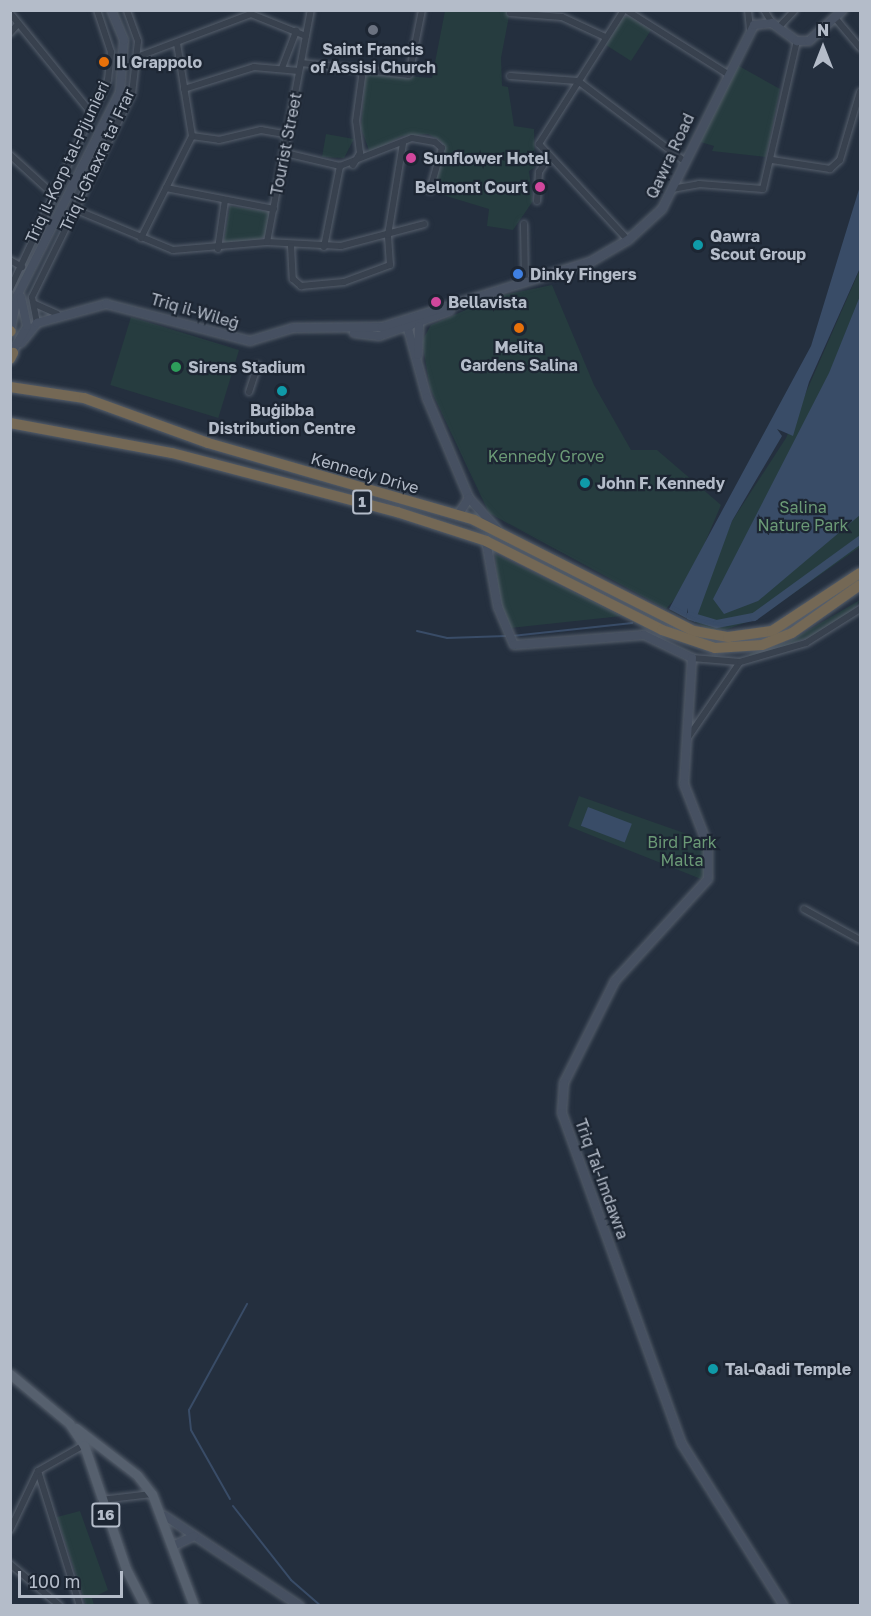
<!DOCTYPE html>
<html>
<head>
<meta charset="utf-8">
<style>
	body { margin:0 }
	#map { position:relative; width:871px; height:1616px; overflow:hidden; background:#242f3e; font-family:"Golos Text",sans-serif }
	div>[style] { position:absolute }
	.green>* { inset:0; background:#263c3f; transform-origin:0 0 }
	.water>* { inset:0; background:#394c67; transform-origin:0 0 }
	.stream>* { height:2px; margin:-1px; padding:0 1px; transform-origin:1px; border-radius:1px; background:#394c67 }
	.canal>* { height:8px; margin:-4px; padding:0 4px; transform-origin:4px; border-radius:4px; background:#394c67 }
	.roads { filter:drop-shadow(0 0 2px #565f6c) drop-shadow(0 0 2px #565f6c) }
	.street>* { height:6px; margin:-3px; padding:0 3px; transform-origin:3px; border-radius:3px; background:#38414e }
	.secondary>* { height:8px; margin:-4px; padding:0 4px; transform-origin:4px; border-radius:4px; background:#465061 }
	.primary>* { height:9px; margin:-4.5px; padding:0 4.5px; transform-origin:4.5px; border-radius:4.5px; background:#56606e }
	.highway>* { height:10px; margin:-5px; padding:0 5px; transform-origin:5px; border-radius:5px; background:#746855 }
	.dots>* { width:16px; height:16px; translate:-50% -50%; box-sizing:border-box; border:3px solid #1d2633; border-radius:50% }
	span { translate:-50% -50%; white-space:nowrap; text-align:center; line-height:1.15; -webkit-text-stroke:4.5px #1d2633; paint-order:stroke }
	.shield-label span { padding:2px 4px; background:#1d2633; border:2px solid; border-radius:4px; -webkit-text-stroke-width:0 }
	.shield-label { font-size:15px; color:#b4bcc9; font-weight:700 }
	.poi-label { font-size:16px; color:#b4bcc9; font-weight:700 }
	.left { translate:0 -50%; text-align:left }
	.right { translate:-100% -50%; text-align:right }
	.street-label { font-size:16px; color:#b4bcc9 }
	.park-label { font-size:16px; color:#6b9a76 }
	.frame { position:absolute; inset:0; border:12px solid #b4bcc9; pointer-events:none }
	.north { position:absolute; left:793px; top:18px; width:60px; height:60px; -webkit-text-stroke:4px #1d2633; paint-order:stroke; rotate:0deg; font-size:16px; font-weight:700; line-height:24px; text-align:center; color:#b4bcc9 }
	.north::after { content:''; display:block; margin:auto; width:21px; height:27px; background:#b4bcc9; clip-path:polygon(50% 0,100% 100%,50% 72%,0 100%) }
	.scale { position:absolute; left:18px; top:1571px; width:105px; height:27px; box-sizing:border-box; border:3px solid #b4bcc9; border-top:0; padding-left:8px; font-size:18px; line-height:21px; white-space:nowrap; color:#b4bcc9; -webkit-text-stroke:4px #1d2633; paint-order:stroke }
</style>
</head>
<body>
<div id="map">
	<div class="green">
		<div style="clip-path:polygon(445px 11px,510px 11px,501px 58px,502px 86px,508px 87px,514px 126px,534px 129px,535px 167px,529px 171px,533px 201px,513px 230px,487px 226px,489px 209px,433px 192px,445px 147px,440px 140px,428px 134px,402px 136px,370px 153px,361px 128px,366px 73px,432px 78px)"></div>
		<div style="clip-path:polygon(629px 16px,651px 30px,631px 61px,606px 45px,623px 17px)"></div>
		<div style="clip-path:polygon(737px 65px,780px 89px,766px 157px,712px 151px,714px 146px,697px 141px)"></div>
		<div style="clip-path:polygon(326px 134px,354px 139px,344px 158px,322px 157px)"></div>
		<div style="clip-path:polygon(230px 206px,270px 212px,265px 236px,255px 243px,223px 246px)"></div>
		<div style="clip-path:polygon(860px 269px,860px 547px,758px 618px,725px 630px,708px 629px,695px 622px,695px 611px,732px 521px,786px 438px)"></div>
		<div style="clip-path:polygon(552px 285px,594px 385px,631px 450px,657px 450px,721px 505px,687px 585px,666px 609px,489px 513px,430px 388px,422px 341px,431px 325px,498px 296px)"></div>
		<div style="left:131px;top:317px;width:113px;height:71px;rotate:17deg"></div>
		<div style="clip-path:polygon(495px 554px,622px 616px,510px 628px,500px 605px)"></div>
		<div style="clip-path:polygon(860px 600px,850px 614px,810px 637px,751px 659px,749px 654px,788px 642px)"></div>
		<div style="clip-path:polygon(579px 796px,704px 840px,707px 872px,701px 879px,568px 826px)"></div>
		<div style="clip-path:polygon(80px 1511px,108px 1590px,92px 1598px,94px 1605px,86px 1605px,57px 1517px)"></div>
	</div>
	<div class="water">
		<div style="clip-path:polygon(860px 186px,860px 268px,809px 382px,793px 436px,777px 429px,782px 436px,732px 521px,695px 622px,688px 618px,688px 608px,686px 618px,669px 609px,811px 346px)"></div>
		<div style="clip-path:polygon(860px 296px,860px 515px,758px 601px,724px 614px,713px 599px,829px 373px)"></div>
		<div style="left:588px;top:807px;width:47px;height:20px;rotate:21deg"></div>
	</div>
	<div class="stream">
		<div style="left:417px;top:631px;width:31px;rotate:13deg"></div>
		<div style="left:447px;top:638px;width:59px;rotate:-1.9deg"></div>
		<div style="left:512px;top:636px;width:121px;rotate:-6.2deg"></div>
		<div style="left:230px;top:1499px;width:79px;rotate:-119.5deg"></div>
		<div style="left:191px;top:1430px;width:20px;rotate:-96deg"></div>
		<div style="left:189px;top:1410px;width:121px;rotate:-61.3deg"></div>
		<div style="left:233px;top:1506px;width:94px;rotate:51.9deg"></div>
		<div style="left:291px;top:1580px;width:40px;rotate:41deg"></div>
	</div>
	<div class="canal">
		<div style="left:690px;top:616px;width:28px;rotate:17deg"></div>
		<div style="left:717px;top:624px;width:38px;rotate:-11deg"></div>
		<div style="left:754px;top:617px;width:131px;rotate:-36deg"></div>
	</div>
	<div class="roads">
		<div class="street">
			<div style="left:624px;top:10px;width:159px;rotate:122.4deg"></div>
			<div style="left:539px;top:144px;width:131px;rotate:47.2deg"></div>
			<div style="left:626px;top:10px;width:118px;rotate:32.2deg"></div>
			<div style="left:748px;top:10px;width:19px;rotate:84deg"></div>
			<div style="left:764px;top:10px;width:15px;rotate:58deg"></div>
			<div style="left:10px;top:13px;width:130px;rotate:50.9deg"></div>
			<div style="left:510px;top:13px;width:52px;rotate:4.4deg"></div>
			<div style="left:562px;top:17px;width:47px;rotate:24.9deg"></div>
			<div style="left:251px;top:14px;width:59px;rotate:21.8deg"></div>
			<div style="left:836px;top:19px;width:38px;rotate:50deg"></div>
			<div style="left:779px;top:27px;width:23px;rotate:-47deg"></div>
			<div style="left:10px;top:33px;width:12px;rotate:-48deg"></div>
			<div style="left:137px;top:57px;width:122px;rotate:-20.7deg"></div>
			<div style="left:301px;top:63px;width:109px;rotate:6.3deg"></div>
			<div style="left:409px;top:75px;width:66px;rotate:-78.7deg"></div>
			<div style="left:282px;top:68px;width:40px;rotate:-69deg"></div>
			<div style="left:510px;top:76px;width:68px;rotate:4.2deg"></div>
			<div style="left:578px;top:81px;width:131px;rotate:37deg"></div>
			<div style="left:184px;top:89px;width:73px;rotate:-17.4deg"></div>
			<div style="left:254px;top:67px;width:45px;rotate:5.1deg"></div>
			<div style="left:192px;top:136px;width:27px;rotate:8deg"></div>
			<div style="left:219px;top:140px;width:43px;rotate:-13.4deg"></div>
			<div style="left:261px;top:130px;width:28px;rotate:10deg"></div>
			<div style="left:285px;top:153px;width:57px;rotate:13.3deg"></div>
			<div style="left:340px;top:166px;width:77px;rotate:-21.3deg"></div>
			<div style="left:412px;top:138px;width:23px;rotate:10deg"></div>
			<div style="left:435px;top:142px;width:9px;rotate:41deg"></div>
			<div style="left:442px;top:148px;width:44px;rotate:105.9deg"></div>
			<div style="left:10px;top:155px;width:59px;rotate:42.3deg"></div>
			<div style="left:772px;top:160px;width:59px;rotate:8.8deg"></div>
			<div style="left:830px;top:169px;width:13px;rotate:-42deg"></div>
			<div style="left:840px;top:160px;width:71px;rotate:-73.6deg"></div>
			<div style="left:353px;top:165px;width:14px;rotate:-60deg"></div>
			<div style="left:360px;top:153px;width:32px;rotate:-97deg"></div>
			<div style="left:356px;top:121px;width:51px;rotate:-82.2deg"></div>
			<div style="left:166px;top:188px;width:110px;rotate:11deg"></div>
			<div style="left:672px;top:189px;width:27px;rotate:-10deg"></div>
			<div style="left:699px;top:184px;width:64px;rotate:4.5deg"></div>
			<div style="left:763px;top:189px;width:152px;rotate:-77.1deg"></div>
			<div style="left:537px;top:201px;width:29px;rotate:-86deg"></div>
			<div style="left:539px;top:172px;width:17px;rotate:-57deg"></div>
			<div style="left:74px;top:209px;width:107px;rotate:22.5deg"></div>
			<div style="left:173px;top:250px;width:94px;rotate:-4.9deg"></div>
			<div style="left:267px;top:242px;width:74px;rotate:3.1deg"></div>
			<div style="left:341px;top:246px;width:86px;rotate:-14.8deg"></div>
			<div style="left:524px;top:224px;width:57px;rotate:89deg"></div>
			<div style="left:141px;top:238px;width:114px;rotate:-63.4deg"></div>
			<div style="left:192px;top:136px;width:94px;rotate:-99.2deg"></div>
			<div style="left:267px;top:242px;width:236px;rotate:-79.3deg"></div>
			<div style="left:291px;top:246px;width:33px;rotate:87deg"></div>
			<div style="left:293px;top:279px;width:11px;rotate:41deg"></div>
			<div style="left:301px;top:286px;width:43px;rotate:-5.3deg"></div>
			<div style="left:344px;top:282px;width:49px;rotate:-20.3deg"></div>
			<div style="left:390px;top:265px;width:30px;rotate:-94deg"></div>
			<div style="left:388px;top:235px;width:93px;rotate:-80.7deg"></div>
			<div style="left:324px;top:247px;width:83px;rotate:-78.8deg"></div>
			<div style="left:218px;top:249px;width:49px;rotate:-81.9deg"></div>
			<div style="left:10px;top:260px;width:14px;rotate:30deg"></div>
			<div style="left:10px;top:289px;width:231px;rotate:-64.9deg"></div>
			<div style="left:108px;top:80px;width:28px;rotate:-84deg"></div>
			<div style="left:111px;top:52px;width:44px;rotate:-108.4deg"></div>
			<div style="left:35px;top:304px;width:24px;rotate:24deg"></div>
			<div style="left:37px;top:323px;width:26px;rotate:-101deg"></div>
			<div style="left:32px;top:297px;width:226px;rotate:-63.8deg"></div>
			<div style="left:132px;top:94px;width:53px;rotate:-83.5deg"></div>
			<div style="left:138px;top:41px;width:33px;rotate:-110deg"></div>
			<div style="left:249px;top:392px;width:28px;rotate:-72deg"></div>
			<div style="left:692px;top:658px;width:48px;rotate:4.8deg"></div>
			<div style="left:687px;top:739px;width:93px;rotate:-55.5deg"></div>
			<div style="left:740px;top:662px;width:69px;rotate:-16.1deg"></div>
			<div style="left:806px;top:643px;width:64px;rotate:-32.2deg"></div>
			<div style="left:804px;top:909px;width:64px;rotate:29deg"></div>
			<div style="left:38px;top:1471px;width:141px;rotate:72.7deg"></div>
			<div style="left:101px;top:1500px;width:51px;rotate:-6.7deg"></div>
			<div style="left:10px;top:1530px;width:65px;rotate:-64.6deg"></div>
			<div style="left:38px;top:1471px;width:53px;rotate:-29.5deg"></div>
			<div style="left:10px;top:1564px;width:65px;rotate:40deg"></div>
		</div>
		<div class="secondary">
			<div style="left:416px;top:317px;width:14px;rotate:124deg"></div>
			<div style="left:408px;top:329px;width:72px;rotate:74.6deg"></div>
			<div style="left:427px;top:398px;width:108px;rotate:67.2deg"></div>
			<div style="left:469px;top:498px;width:42px;rotate:47.9deg"></div>
			<div style="left:10px;top:333px;width:38px;rotate:-79deg"></div>
			<div style="left:17px;top:296px;width:229px;rotate:-63.2deg"></div>
			<div style="left:120px;top:92px;width:52px;rotate:-85.6deg"></div>
			<div style="left:124px;top:40px;width:33px;rotate:-113deg"></div>
			<div style="left:354px;top:333px;width:25px;rotate:7deg"></div>
			<div style="left:379px;top:336px;width:75px;rotate:-19.4deg"></div>
			<div style="left:21px;top:343px;width:26px;rotate:-51deg"></div>
			<div style="left:37px;top:323px;width:72px;rotate:-15.4deg"></div>
			<div style="left:106px;top:304px;width:149px;rotate:14.4deg"></div>
			<div style="left:250px;top:341px;width:45px;rotate:-16.8deg"></div>
			<div style="left:293px;top:328px;width:89px;rotate:-0.6deg"></div>
			<div style="left:382px;top:327px;width:220px;rotate:-17.4deg"></div>
			<div style="left:592px;top:261px;width:42px;rotate:-30.3deg"></div>
			<div style="left:628px;top:240px;width:46px;rotate:-42.4deg"></div>
			<div style="left:662px;top:209px;width:206px;rotate:-63.4deg"></div>
			<div style="left:754px;top:25px;width:18px;rotate:-6deg"></div>
			<div style="left:772px;top:23px;width:31px;rotate:36deg"></div>
			<div style="left:797px;top:41px;width:12px"></div>
			<div style="left:809px;top:41px;width:46px;rotate:-42.4deg"></div>
			<div style="left:418px;top:355px;width:29px;rotate:-88deg"></div>
			<div style="left:10px;top:356px;width:34px;rotate:-60deg"></div>
			<div style="left:27px;top:326px;width:29px;rotate:-102deg"></div>
			<div style="left:458px;top:515px;width:20px;rotate:-57deg"></div>
			<div style="left:486px;top:541px;width:67px;rotate:79.7deg"></div>
			<div style="left:498px;top:607px;width:41px;rotate:67.2deg"></div>
			<div style="left:514px;top:645px;width:130px;rotate:-4.4deg"></div>
			<div style="left:644px;top:635px;width:53px;rotate:25.6deg"></div>
			<div style="left:692px;top:658px;width:126px;rotate:93.6deg"></div>
			<div style="left:684px;top:784px;width:66px;rotate:68.8deg"></div>
			<div style="left:708px;top:846px;width:33px;rotate:90deg"></div>
			<div style="left:708px;top:879px;width:138px;rotate:132.4deg"></div>
			<div style="left:615px;top:981px;width:114px;rotate:116.6deg"></div>
			<div style="left:564px;top:1083px;width:30px;rotate:94deg"></div>
			<div style="left:562px;top:1113px;width:352px;rotate:70.1deg"></div>
			<div style="left:682px;top:1444px;width:191px;rotate:57.8deg"></div>
			<div style="left:165px;top:1516px;width:162px;rotate:33.7deg"></div>
			<div style="left:175px;top:1545px;width:21px;rotate:-25deg"></div>
		</div>
		<div class="primary">
			<div style="left:10px;top:1374px;width:77px;rotate:39.7deg"></div>
			<div style="left:69px;top:1423px;width:27px;rotate:56deg"></div>
			<div style="left:84px;top:1445px;width:131px;rotate:71.3deg"></div>
			<div style="left:126px;top:1569px;width:42px;rotate:62.8deg"></div>
			<div style="left:76px;top:1428px;width:77px;rotate:37.6deg"></div>
			<div style="left:137px;top:1475px;width:24px;rotate:52deg"></div>
			<div style="left:152px;top:1494px;width:120px;rotate:69.4deg"></div>
		</div>
		<div class="highway">
			<div style="left:10px;top:332px;width:1px;rotate:-45deg"></div>
			<div style="left:10px;top:359px;width:7px;rotate:-63deg"></div>
			<div style="left:10px;top:387px;width:75px;rotate:8.5deg"></div>
			<div style="left:84px;top:398px;width:132px;rotate:19.9deg"></div>
			<div style="left:208px;top:443px;width:277px;rotate:16.1deg"></div>
			<div style="left:474px;top:520px;width:246px;rotate:26.8deg"></div>
			<div style="left:694px;top:631px;width:35px;rotate:10deg"></div>
			<div style="left:728px;top:637px;width:44px;rotate:-7.8deg"></div>
			<div style="left:772px;top:631px;width:105px;rotate:-33.4deg"></div>
			<div style="left:10px;top:423px;width:165px;rotate:10.5deg"></div>
			<div style="left:172px;top:453px;width:233px;rotate:14.7deg"></div>
			<div style="left:397px;top:512px;width:94px;rotate:18deg"></div>
			<div style="left:486px;top:541px;width:197px;rotate:26.8deg"></div>
			<div style="left:662px;top:630px;width:56px;rotate:18.8deg"></div>
			<div style="left:715px;top:648px;width:47px;rotate:-3.7deg"></div>
			<div style="left:762px;top:645px;width:32px;rotate:-22deg"></div>
			<div style="left:792px;top:633px;width:83px;rotate:-35.2deg"></div>
		</div>
	</div>
	<div class="dots">
		<div style="left:373px;top:30px;background:#6b7280"></div>
		<div style="left:104px;top:62px;background:#e8710a"></div>
		<div style="left:411px;top:158px;background:#d1479c"></div>
		<div style="left:540px;top:187px;background:#d1479c"></div>
		<div style="left:698px;top:245px;background:#0f9aa8"></div>
		<div style="left:518px;top:274px;background:#3f7fe0"></div>
		<div style="left:436px;top:302px;background:#d1479c"></div>
		<div style="left:519px;top:328px;background:#e8710a"></div>
		<div style="left:176px;top:367px;background:#2e9e5b"></div>
		<div style="left:282px;top:391px;background:#0f9aa8"></div>
		<div style="left:585px;top:483px;background:#0f9aa8"></div>
		<div style="left:713px;top:1369px;background:#0f9aa8"></div>
	</div>
	<div class="shield-label">
		<span style="left:362px;top:502px">1</span>
		<span style="left:106px;top:1515px">16</span>
	</div>
	<div class="poi-label">
		<span style="left:373px;top:58px">Saint Francis<br>of Assisi Church</span>
		<span class="left" style="left:116px;top:62px">Il Grappolo</span>
		<span class="left" style="left:423px;top:158px">Sunflower Hotel</span>
		<span class="right" style="left:528px;top:187px">Belmont Court</span>
		<span class="left" style="left:710px;top:245px">Qawra<br>Scout Group</span>
		<span class="left" style="left:530px;top:274px">Dinky Fingers</span>
		<span class="left" style="left:448px;top:302px">Bellavista</span>
		<span style="left:519px;top:356px">Melita<br>Gardens Salina</span>
		<span class="left" style="left:188px;top:367px">Sirens Stadium</span>
		<span style="left:282px;top:419px">Buġibba<br>Distribution Centre</span>
		<span class="left" style="left:597px;top:483px">John F. Kennedy</span>
		<span class="left" style="left:725px;top:1369px">Tal-Qadi Temple</span>
	</div>
	<div class="street-label">
		<span style="left:286px;top:144px;rotate:-79deg">Tourist Street</span>
		<span style="left:670px;top:156px;rotate:-65deg">Qawra Road</span>
		<span style="left:97px;top:160px;rotate:-65deg">Triq l-Għaxra ta' Frar</span>
		<span style="left:67px;top:162px;rotate:-65deg">Triq il-Korp tal-Pijunieri</span>
		<span style="left:195px;top:311px;rotate:16deg">Triq il-Wileġ</span>
		<span style="left:365px;top:473px;rotate:16deg">Kennedy Drive</span>
		<span style="left:602px;top:1179px;rotate:70deg">Triq Tal-Imdawra</span>
	</div>
	<div class="park-label">
		<span style="left:546px;top:456px">Kennedy Grove</span>
		<span style="left:803px;top:516px">Salina<br>Nature Park</span>
		<span style="left:682px;top:851px">Bird Park<br>Malta</span>
	</div>
	<div class="frame"></div>
	<div class="north">N</div>
	<div class="scale">100 m</div>
</div>
</body>
</html>
